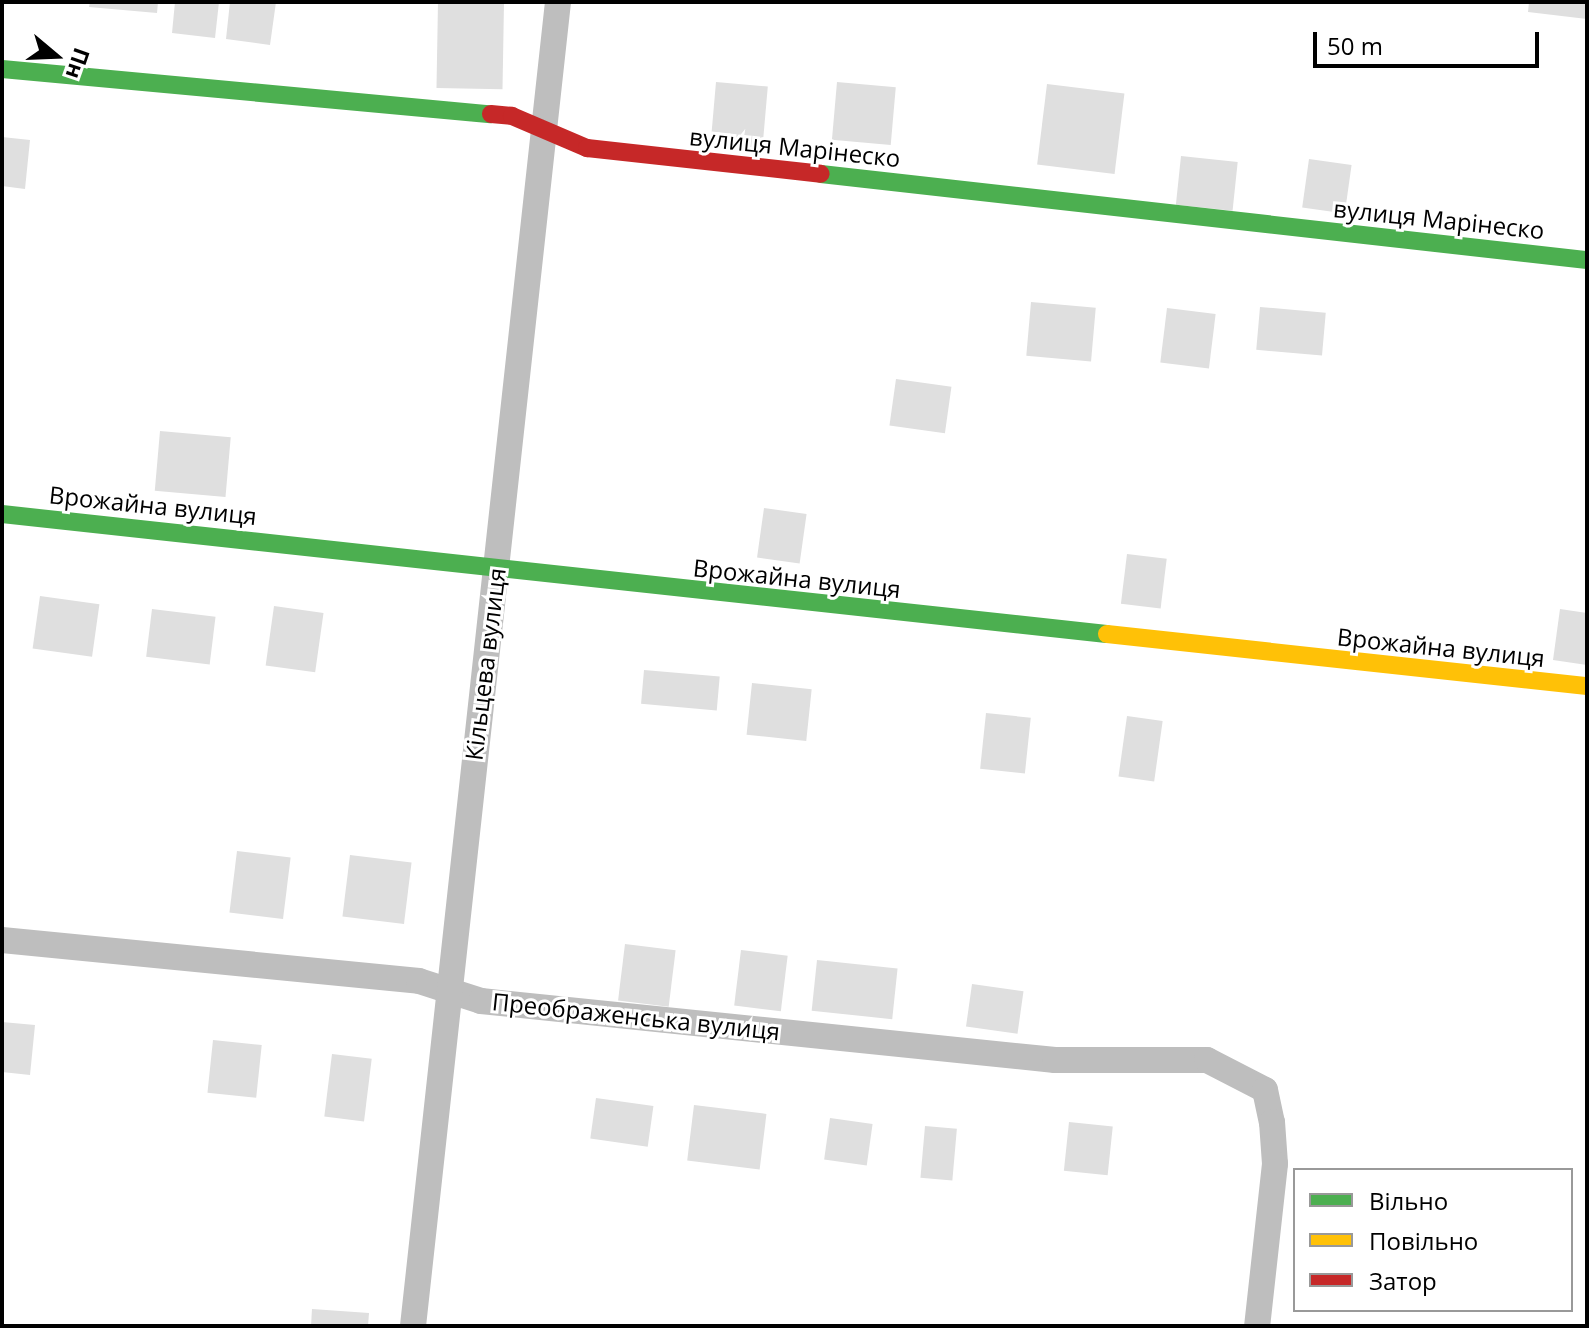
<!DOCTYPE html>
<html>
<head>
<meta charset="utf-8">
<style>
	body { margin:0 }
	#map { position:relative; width:1589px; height:1328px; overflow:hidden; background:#fff; font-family:"Open Sans",sans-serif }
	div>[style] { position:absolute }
	.building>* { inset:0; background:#dfdfdf; transform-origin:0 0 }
	.street>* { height:26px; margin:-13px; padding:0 13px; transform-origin:13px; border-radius:13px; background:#bebebe }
	.fast>* { height:18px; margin:-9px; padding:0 9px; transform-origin:9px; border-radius:9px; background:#4caf50 }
	.slow>* { height:18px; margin:-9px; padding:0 9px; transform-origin:9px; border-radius:9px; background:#ffc107 }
	.jam>* { height:18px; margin:-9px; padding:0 9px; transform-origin:9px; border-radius:9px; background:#c62828 }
	span { translate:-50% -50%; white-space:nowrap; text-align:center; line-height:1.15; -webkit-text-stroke:6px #fff; paint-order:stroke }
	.street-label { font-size:24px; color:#000 }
	.frame { position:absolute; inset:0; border:4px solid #000; pointer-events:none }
	.legend { position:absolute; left:1293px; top:1168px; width:280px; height:144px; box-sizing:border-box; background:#fff; border:2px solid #999; margin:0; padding:10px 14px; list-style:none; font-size:24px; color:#000 }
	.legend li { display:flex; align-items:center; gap:16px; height:40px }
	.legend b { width:40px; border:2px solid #999 }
	.north { position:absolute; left:16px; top:16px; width:80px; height:80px; -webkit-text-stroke:6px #fff; paint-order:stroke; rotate:109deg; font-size:22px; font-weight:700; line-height:32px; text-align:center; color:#000 }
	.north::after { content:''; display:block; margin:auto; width:28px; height:36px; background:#000; clip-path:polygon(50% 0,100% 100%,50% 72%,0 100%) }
	.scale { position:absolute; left:1313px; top:32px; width:226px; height:36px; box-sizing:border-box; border:4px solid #000; border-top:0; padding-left:10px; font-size:24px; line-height:28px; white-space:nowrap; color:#000; -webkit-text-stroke:6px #fff; paint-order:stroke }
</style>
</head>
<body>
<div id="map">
	<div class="building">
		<div style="clip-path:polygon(90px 2px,158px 2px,157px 13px,89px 7px)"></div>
		<div style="clip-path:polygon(175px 2px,219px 2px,215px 38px,172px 33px)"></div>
		<div style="clip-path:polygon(230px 2px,276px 2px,270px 45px,226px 39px)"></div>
		<div style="left:438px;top:2px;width:66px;height:86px;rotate:1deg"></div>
		<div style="clip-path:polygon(1529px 2px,1587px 2px,1587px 19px,1528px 12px)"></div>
		<div style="left:716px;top:82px;width:52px;height:65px;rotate:5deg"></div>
		<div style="left:837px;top:82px;width:59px;height:58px;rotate:5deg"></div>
		<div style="left:1047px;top:84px;width:78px;height:81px;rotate:7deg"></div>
		<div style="clip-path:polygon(2px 137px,30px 140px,25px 189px,2px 186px)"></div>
		<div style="left:1181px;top:156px;width:57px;height:49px;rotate:6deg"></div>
		<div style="left:1309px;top:159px;width:43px;height:49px;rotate:8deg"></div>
		<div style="left:1031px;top:302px;width:65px;height:54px;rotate:5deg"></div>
		<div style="left:1260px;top:307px;width:66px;height:43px;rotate:5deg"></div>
		<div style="left:1167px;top:308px;width:49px;height:55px;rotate:7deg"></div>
		<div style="left:896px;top:379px;width:56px;height:47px;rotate:8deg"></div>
		<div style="left:160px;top:431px;width:71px;height:60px;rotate:5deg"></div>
		<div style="left:764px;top:508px;width:43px;height:50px;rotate:8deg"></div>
		<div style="left:1127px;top:554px;width:40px;height:50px;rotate:7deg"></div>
		<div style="left:40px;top:596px;width:60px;height:53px;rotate:8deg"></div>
		<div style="left:274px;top:606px;width:50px;height:60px;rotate:8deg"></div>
		<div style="left:152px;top:609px;width:64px;height:48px;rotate:7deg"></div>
		<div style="clip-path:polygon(1560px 609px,1587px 613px,1587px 665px,1553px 660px)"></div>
		<div style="left:644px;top:670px;width:76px;height:34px;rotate:5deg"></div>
		<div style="left:752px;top:683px;width:60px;height:52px;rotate:6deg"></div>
		<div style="left:986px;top:713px;width:45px;height:56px;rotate:6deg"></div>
		<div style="left:1127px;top:716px;width:36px;height:61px;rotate:8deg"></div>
		<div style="left:237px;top:851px;width:54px;height:62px;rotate:7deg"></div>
		<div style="left:350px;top:855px;width:62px;height:62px;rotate:7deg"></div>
		<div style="left:625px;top:944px;width:51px;height:57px;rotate:7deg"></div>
		<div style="left:741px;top:950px;width:47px;height:56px;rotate:7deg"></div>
		<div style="left:817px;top:960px;width:81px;height:51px;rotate:6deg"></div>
		<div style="left:972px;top:984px;width:52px;height:43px;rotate:8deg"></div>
		<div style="clip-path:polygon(2px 1022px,35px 1025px,30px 1075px,2px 1072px)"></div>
		<div style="left:213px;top:1040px;width:49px;height:53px;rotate:6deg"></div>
		<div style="left:332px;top:1054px;width:40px;height:63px;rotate:7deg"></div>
		<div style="left:596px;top:1098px;width:58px;height:41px;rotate:8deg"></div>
		<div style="left:694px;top:1105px;width:73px;height:56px;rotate:7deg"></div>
		<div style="left:830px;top:1118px;width:43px;height:42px;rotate:8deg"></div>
		<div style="left:1069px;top:1122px;width:44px;height:49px;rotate:6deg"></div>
		<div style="left:925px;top:1126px;width:32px;height:52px;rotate:5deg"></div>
		<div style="clip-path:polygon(312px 1309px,369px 1313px,368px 1326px,311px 1326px)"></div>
	</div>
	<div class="street">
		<div style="left:2px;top:940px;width:419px;rotate:5.6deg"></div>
		<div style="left:419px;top:981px;width:65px;rotate:17.9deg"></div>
		<div style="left:481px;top:1001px;width:577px;rotate:5.87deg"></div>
		<div style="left:1055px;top:1060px;width:152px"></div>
		<div style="left:1207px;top:1060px;width:65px;rotate:27.3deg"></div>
		<div style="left:1265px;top:1090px;width:33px;rotate:78deg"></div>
		<div style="left:1272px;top:1122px;width:42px;rotate:85.9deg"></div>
		<div style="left:1275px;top:1164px;width:163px;rotate:96.3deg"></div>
		<div style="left:413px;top:1326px;width:1332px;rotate:-83.75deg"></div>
	</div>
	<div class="fast">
		<div style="left:2px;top:69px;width:491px;rotate:5.3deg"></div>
		<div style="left:821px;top:174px;width:771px;rotate:6.41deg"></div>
		<div style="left:2px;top:514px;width:1111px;rotate:6.2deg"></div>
	</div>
	<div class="slow">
		<div style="left:1107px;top:634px;width:483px;rotate:6.2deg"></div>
	</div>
	<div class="jam">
		<div style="left:491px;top:114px;width:21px;rotate:5deg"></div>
		<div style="left:512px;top:116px;width:82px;rotate:23.1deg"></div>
		<div style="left:587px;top:148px;width:235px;rotate:6.3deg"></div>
	</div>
	<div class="street-label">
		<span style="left:795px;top:147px;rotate:6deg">вулиця Марінеско</span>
		<span style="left:1439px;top:219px;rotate:6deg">вулиця Марінеско</span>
		<span style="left:153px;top:505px;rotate:6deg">Врожайна вулиця</span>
		<span style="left:797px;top:578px;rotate:6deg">Врожайна вулиця</span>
		<span style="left:1441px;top:647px;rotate:6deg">Врожайна вулиця</span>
		<span style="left:485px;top:664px;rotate:-83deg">Кільцева вулиця</span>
		<span style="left:636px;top:1016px;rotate:6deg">Преображенська вулиця</span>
	</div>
	<div class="frame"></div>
	<ul class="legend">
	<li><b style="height:10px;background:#4caf50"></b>Вільно</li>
	<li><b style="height:10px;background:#ffc107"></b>Повільно</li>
	<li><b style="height:10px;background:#c62828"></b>Затор</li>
	</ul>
	<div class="north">Пн</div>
	<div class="scale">50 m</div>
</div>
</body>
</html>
